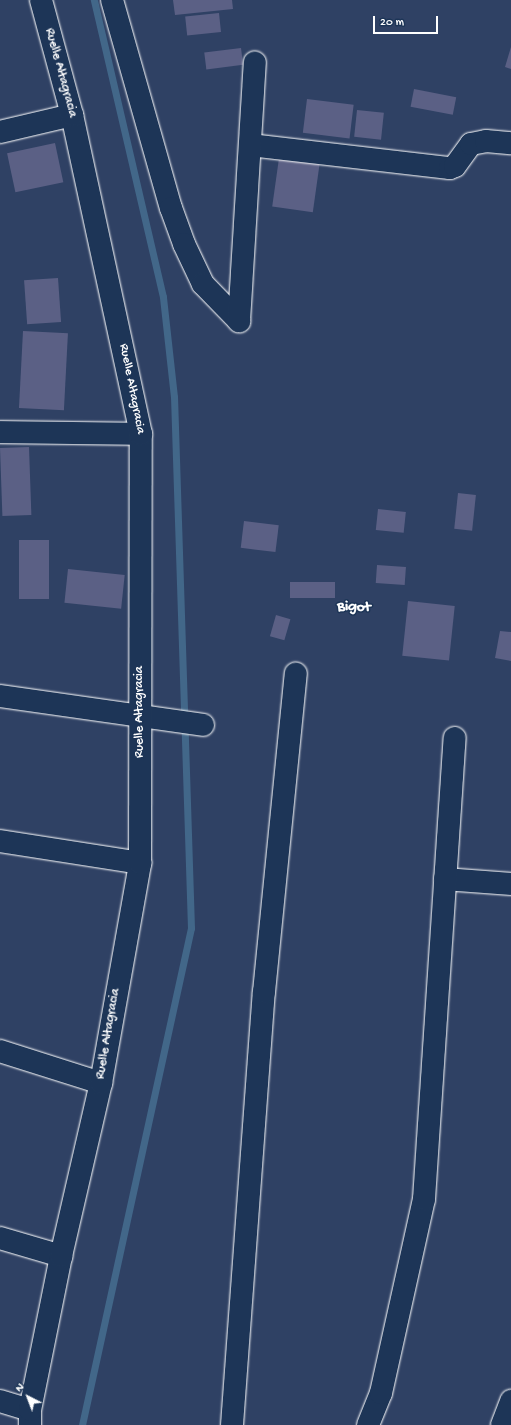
<!DOCTYPE html>
<html>
<head>
<meta charset="utf-8">
<style>
	body { margin:0 }
	#map { position:relative; width:511px; height:1425px; overflow:hidden; background:#2f4164; font-family:"Gochi Hand",sans-serif }
	div>[style] { position:absolute }
	.stream>* { height:7px; margin:-3.5px; padding:0 3.5px; transform-origin:3.5px; border-radius:3.5px; background:#426789 }
	.building>* { inset:0; background:#5b6085; transform-origin:0 0 }
	.roads { filter:drop-shadow(0 0 1px #fff) drop-shadow(0 0 1px #fff) }
	.minor>* { height:22px; margin:-11px; padding:0 11px; transform-origin:11px; border-radius:11px; background:#1d3557 }
	span { translate:-50% -50%; white-space:nowrap; text-align:center; line-height:1.15; -webkit-text-stroke:3px #1d3557; paint-order:stroke }
	.street-label { font-size:13px; color:#fff }
	.quarter-label { font-size:15px; color:#fff; font-weight:700 }
	.north { position:absolute; left:8px; top:1377px; width:40px; height:40px; -webkit-text-stroke:3px #1d3557; paint-order:stroke; rotate:318deg; font-size:11px; font-weight:700; line-height:16px; text-align:center; color:#fff }
	.north::after { content:''; display:block; margin:auto; width:14px; height:18px; background:#fff; clip-path:polygon(50% 0,100% 100%,50% 72%,0 100%) }
	.scale { position:absolute; left:373px; top:16px; width:65px; height:18px; box-sizing:border-box; border:2px solid #fff; border-top:0; padding-left:5px; font-size:12px; line-height:14px; white-space:nowrap; color:#fff; -webkit-text-stroke:3px #1d3557; paint-order:stroke }
</style>
</head>
<body>
<div id="map">
	<div class="stream">
		<div style="left:82px;top:1425px;width:509px;rotate:-77.63deg"></div>
		<div style="left:191px;top:928px;width:531px;rotate:-91.83deg"></div>
		<div style="left:174px;top:397px;width:101px;rotate:-96.3deg"></div>
		<div style="left:163px;top:297px;width:305px;rotate:-103.1deg"></div>
	</div>
	<div class="building">
		<div style="clip-path:polygon(173px 0,232px 0,233px 9px,175px 15px)"></div>
		<div style="left:219px;top:13px;width:19px;height:34px;rotate:84deg"></div>
		<div style="clip-path:polygon(511px 47px,511px 69px,505px 67px)"></div>
		<div style="left:241px;top:48px;width:17px;height:37px;rotate:83deg"></div>
		<div style="left:414px;top:89px;width:43px;height:18px;rotate:11deg"></div>
		<div style="left:307px;top:99px;width:47px;height:34px;rotate:7deg"></div>
		<div style="left:357px;top:110px;width:27px;height:27px;rotate:6deg"></div>
		<div style="left:55px;top:143px;width:40px;height:49px;rotate:78deg"></div>
		<div style="left:280px;top:151px;width:41px;height:56px;rotate:8deg"></div>
		<div style="left:58px;top:278px;width:44px;height:34px;rotate:86deg"></div>
		<div style="left:23px;top:331px;width:45px;height:77px;rotate:3deg"></div>
		<div style="left:29px;top:447px;width:68px;height:29px;rotate:88deg"></div>
		<div style="left:458px;top:493px;width:18px;height:36px;rotate:6deg"></div>
		<div style="left:378px;top:509px;width:28px;height:21px;rotate:6deg"></div>
		<div style="left:244px;top:521px;width:35px;height:27px;rotate:7deg"></div>
		<div style="left:19px;top:540px;width:30px;height:59px"></div>
		<div style="left:377px;top:565px;width:29px;height:18px;rotate:4deg"></div>
		<div style="left:68px;top:569px;width:57px;height:34px;rotate:6deg"></div>
		<div style="left:290px;top:582px;width:45px;height:16px"></div>
		<div style="left:408px;top:601px;width:47px;height:55px;rotate:6deg"></div>
		<div style="left:276px;top:615px;width:15px;height:22px;rotate:16deg"></div>
		<div style="clip-path:polygon(500px 631px,511px 632px,511px 661px,495px 658px)"></div>
	</div>
	<div class="roads">
		<div class="minor">
			<div style="left:112px;top:0;width:216px;rotate:74.2deg"></div>
			<div style="left:171px;top:208px;width:38px;rotate:70deg"></div>
			<div style="left:184px;top:244px;width:44px;rotate:64.6deg"></div>
			<div style="left:203px;top:284px;width:52px;rotate:45.8deg"></div>
			<div style="left:0;top:132px;width:74px;rotate:-13.3deg"></div>
			<div style="left:250px;top:145px;width:201px;rotate:6.6deg"></div>
			<div style="left:450px;top:168px;width:5px;rotate:-22deg"></div>
			<div style="left:455px;top:166px;width:27px;rotate:-54deg"></div>
			<div style="left:471px;top:144px;width:15px;rotate:-11deg"></div>
			<div style="left:486px;top:141px;width:25px;rotate:5deg"></div>
			<div style="left:239px;top:321px;width:259px;rotate:-86.5deg"></div>
			<div style="left:0;top:432px;width:141px;rotate:0.8deg"></div>
			<div style="left:0;top:696px;width:205px;rotate:8.1deg"></div>
			<div style="left:0;top:841px;width:142px;rotate:8.9deg"></div>
			<div style="left:445px;top:879px;width:66px;rotate:4.3deg"></div>
			<div style="left:0;top:1051px;width:106px;rotate:17.6deg"></div>
			<div style="left:0;top:1238px;width:64px;rotate:16.4deg"></div>
			<div style="left:0;top:1401px;width:31px;rotate:17deg"></div>
			<div style="left:30px;top:1425px;width:15px;rotate:-90deg"></div>
			<div style="left:30px;top:1410px;width:157px;rotate:-78.6deg"></div>
			<div style="left:61px;top:1256px;width:178px;rotate:-77deg"></div>
			<div style="left:101px;top:1083px;width:223px;rotate:-79.9deg"></div>
			<div style="left:140px;top:863px;width:429px;rotate:-89.9deg"></div>
			<div style="left:141px;top:434px;width:326px;rotate:-102.2deg"></div>
			<div style="left:72px;top:115px;width:119px;rotate:-105.1deg"></div>
			<div style="left:232px;top:1425px;width:434px;rotate:-85.8deg"></div>
			<div style="left:264px;top:992px;width:320px;rotate:-84.3deg"></div>
			<div style="left:368px;top:1425px;width:35px;rotate:-68deg"></div>
			<div style="left:381px;top:1393px;width:199px;rotate:-77.5deg"></div>
			<div style="left:424px;top:1199px;width:462px;rotate:-86.2deg"></div>
			<div style="left:502px;top:1425px;width:26px;rotate:-69deg"></div>
		</div>
	</div>
	<div class="street-label">
		<span style="left:60px;top:73px;rotate:75deg">Ruelle Altagracia</span>
		<span style="left:131px;top:389px;rotate:79deg">Ruelle Altagracia</span>
		<span style="left:140px;top:712px;rotate:-90deg">Ruelle Altagracia</span>
		<span style="left:109px;top:1034px;rotate:-80deg">Ruelle Altagracia</span>
	</div>
	<div class="quarter-label">
		<span style="left:354px;top:608px">Bigot</span>
	</div>
	<div class="north">N</div>
	<div class="scale">20 m</div>
</div>
</body>
</html>
